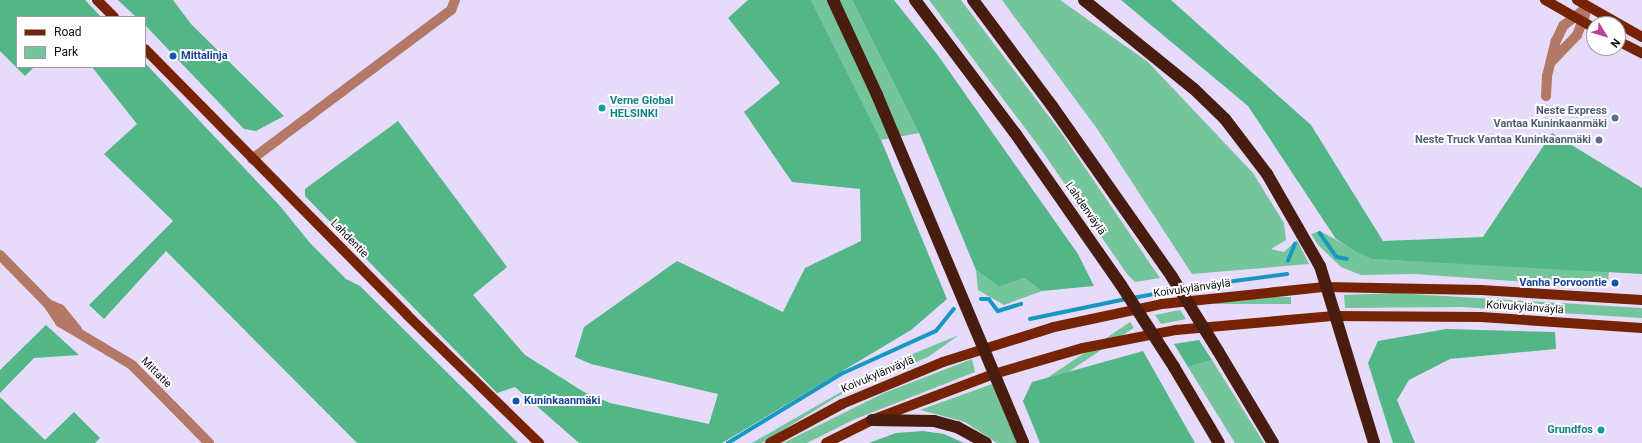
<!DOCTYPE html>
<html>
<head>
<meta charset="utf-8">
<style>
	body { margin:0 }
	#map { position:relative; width:1642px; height:443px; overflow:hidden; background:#e7dbfc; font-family:Roboto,sans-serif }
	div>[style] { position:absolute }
	.green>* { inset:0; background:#74c59c; transform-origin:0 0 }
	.forest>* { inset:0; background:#52b687 }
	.stream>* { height:3.5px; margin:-1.75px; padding:0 1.75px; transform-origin:1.75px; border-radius:1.75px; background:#1698c1 }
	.minor>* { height:10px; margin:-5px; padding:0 5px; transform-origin:5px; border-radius:5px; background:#b47866 }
	.major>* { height:10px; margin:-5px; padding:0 5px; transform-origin:5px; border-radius:5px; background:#762305 }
	.highway>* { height:12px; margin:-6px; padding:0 6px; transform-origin:6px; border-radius:6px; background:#481c0f }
	.highway-bridge>* { height:12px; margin:-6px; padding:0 6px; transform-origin:6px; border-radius:6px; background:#481c0f }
	.dots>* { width:11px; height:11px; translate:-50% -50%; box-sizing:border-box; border:2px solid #fff; border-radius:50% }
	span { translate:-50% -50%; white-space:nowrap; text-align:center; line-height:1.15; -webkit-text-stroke:4px #fff; paint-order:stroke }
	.transit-label { font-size:11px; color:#164399; font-weight:700 }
	.left { translate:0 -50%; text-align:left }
	.right { translate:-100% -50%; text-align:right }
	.culture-label { font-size:11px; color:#0d838f; font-weight:700 }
	.service-label { font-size:11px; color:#4e5e75; font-weight:700 }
	.street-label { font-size:11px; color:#110d17 }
	.legend { position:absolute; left:16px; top:16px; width:130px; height:52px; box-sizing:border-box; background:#fff; border:1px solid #a09ea2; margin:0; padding:5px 7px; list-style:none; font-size:12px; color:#110d17 }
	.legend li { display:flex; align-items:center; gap:8px; height:20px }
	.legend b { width:20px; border:1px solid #a09ea2 }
	.north { position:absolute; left:1586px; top:16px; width:40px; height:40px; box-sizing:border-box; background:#fff; border:1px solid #a09ea2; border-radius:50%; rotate:128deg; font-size:11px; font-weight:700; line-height:16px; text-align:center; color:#110d17 }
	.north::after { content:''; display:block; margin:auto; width:14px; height:18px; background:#b9439b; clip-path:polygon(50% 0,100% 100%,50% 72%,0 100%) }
</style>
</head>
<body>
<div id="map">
	<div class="green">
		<div style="clip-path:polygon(811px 0,852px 0,919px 133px,881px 140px)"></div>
		<div style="clip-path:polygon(929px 0,961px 0,1060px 131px,1160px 278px,1135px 282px,1127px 274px,1040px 148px)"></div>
		<div style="clip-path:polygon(1002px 0,1060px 0,1148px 62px,1253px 173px,1284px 223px,1286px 240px,1271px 249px,1284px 252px,1297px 240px,1309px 264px,1192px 274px,1098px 130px)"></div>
		<div style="clip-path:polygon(1320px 231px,1371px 259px,1609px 271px,1608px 283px,1567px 285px,1415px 274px,1361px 275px,1341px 267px,1318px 245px,1311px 234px)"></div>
		<div style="clip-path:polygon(976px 270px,999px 287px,1024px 278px,1042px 291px,1004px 305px,978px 290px)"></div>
		<div style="clip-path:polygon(1395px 293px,1642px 308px,1642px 318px,1461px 307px,1345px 308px,1344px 295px)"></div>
		<div style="left:1291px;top:297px;width:7px;height:85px;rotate:90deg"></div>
		<div style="clip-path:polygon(1180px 310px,1186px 319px,1161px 324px,1155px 315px)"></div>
		<div style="left:1130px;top:322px;width:7px;height:112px;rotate:56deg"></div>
		<div style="clip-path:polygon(959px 335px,928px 357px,838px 396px,762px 443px,752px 443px,893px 362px)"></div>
		<div style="clip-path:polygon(972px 359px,975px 372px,853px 420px,807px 443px,783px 443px,884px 393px)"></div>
		<div style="clip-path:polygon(1212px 360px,1264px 443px,1235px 443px,1188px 367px)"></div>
		<div style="clip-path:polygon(992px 384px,1017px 443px,997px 443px,965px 422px,920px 410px)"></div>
	</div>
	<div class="forest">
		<div style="clip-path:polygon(0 0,85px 0,101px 17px,17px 17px,17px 67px,34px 67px,25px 76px,0 51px)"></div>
		<div style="clip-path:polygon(118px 0,173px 0,191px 24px,284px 116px,256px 131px,244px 129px,145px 25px,145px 17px,136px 17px)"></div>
		<div style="clip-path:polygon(748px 0,811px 0,881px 140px,947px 299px,911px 330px,722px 443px,579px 443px,515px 387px,497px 393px,305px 196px,305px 189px,398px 121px,507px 267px,473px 295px,525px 355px,584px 392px,610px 403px,709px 424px,718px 394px,591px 364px,575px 357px,584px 327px,677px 261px,783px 312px,805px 268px,861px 241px,860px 189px,792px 182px,744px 112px,780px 83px,728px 18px)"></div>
		<div style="clip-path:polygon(852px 0,894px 0,937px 54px,1078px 254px,1094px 286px,1042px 291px,1024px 278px,999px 287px,976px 270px,919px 133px)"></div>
		<div style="clip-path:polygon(1121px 0,1171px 0,1311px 125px,1383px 241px,1483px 237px,1552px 133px,1642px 188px,1642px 274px,1371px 259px,1355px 251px,1336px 239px,1248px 106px)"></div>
		<div style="clip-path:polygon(145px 63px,280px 206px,310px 243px,346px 279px,360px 286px,518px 443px,357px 443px,166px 251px,104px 319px,89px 305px,173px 221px,104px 154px,137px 124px,92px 67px,145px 67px)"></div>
		<div style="clip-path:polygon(46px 325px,79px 355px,34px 358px,0 393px,0 370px)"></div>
		<div style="clip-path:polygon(1446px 329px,1555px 332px,1556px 349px,1450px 359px,1409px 380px,1397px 400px,1415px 443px,1393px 443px,1368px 363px,1378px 341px)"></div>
		<div style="clip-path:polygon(1199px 340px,1212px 360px,1188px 367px,1174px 344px)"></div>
		<div style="clip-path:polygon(1143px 351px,1195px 443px,1040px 443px,1023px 401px,1032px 382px)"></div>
		<div style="clip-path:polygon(0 397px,45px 440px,74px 412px,100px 438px,95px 443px,0 443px)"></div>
		<div style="clip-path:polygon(923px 431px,944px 434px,964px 443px,869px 443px,896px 433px)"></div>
	</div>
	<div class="stream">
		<div style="left:1320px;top:233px;width:29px;rotate:55deg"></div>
		<div style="left:1337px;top:257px;width:10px;rotate:11deg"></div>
		<div style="left:1288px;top:261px;width:18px;rotate:-68deg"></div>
		<div style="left:1182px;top:288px;width:106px;rotate:-7.6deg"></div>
		<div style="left:1133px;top:298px;width:44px;rotate:-10.5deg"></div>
		<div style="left:981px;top:299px;width:8px"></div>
		<div style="left:989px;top:299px;width:15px;rotate:53deg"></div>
		<div style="left:998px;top:311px;width:24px;rotate:-17deg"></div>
		<div style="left:1030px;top:319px;width:99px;rotate:-11.7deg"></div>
		<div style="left:728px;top:443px;width:132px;rotate:-31.4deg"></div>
		<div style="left:841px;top:374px;width:104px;rotate:-24.4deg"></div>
		<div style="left:936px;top:331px;width:28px;rotate:-51deg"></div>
	</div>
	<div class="minor">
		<div style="left:1552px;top:61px;width:36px;rotate:-46deg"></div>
		<div style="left:1577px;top:35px;width:22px;rotate:-68deg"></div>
		<div style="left:1546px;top:96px;width:20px;rotate:-87deg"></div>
		<div style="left:1547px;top:76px;width:36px;rotate:-76deg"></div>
		<div style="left:1556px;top:41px;width:17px;rotate:-65deg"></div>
		<div style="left:1563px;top:26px;width:31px;rotate:-38deg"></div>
		<div style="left:252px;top:159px;width:249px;rotate:-36.8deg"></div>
		<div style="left:451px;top:10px;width:11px;rotate:-68deg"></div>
		<div style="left:0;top:255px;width:69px;rotate:45.6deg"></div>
		<div style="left:48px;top:304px;width:22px;rotate:56deg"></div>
		<div style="left:60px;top:322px;width:84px;rotate:30.8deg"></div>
		<div style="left:132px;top:365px;width:110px;rotate:45.4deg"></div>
		<div style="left:48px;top:304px;width:13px;rotate:23deg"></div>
		<div style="left:60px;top:309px;width:27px;rotate:51deg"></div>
	</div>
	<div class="major">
		<div style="left:97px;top:0;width:24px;rotate:45deg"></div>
		<div style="left:1545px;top:0;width:56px;rotate:29.7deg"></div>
		<div style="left:1577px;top:0;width:75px;rotate:29.6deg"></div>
		<div style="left:1618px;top:41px;width:27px;rotate:27deg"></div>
		<div style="left:145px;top:49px;width:373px;rotate:45.4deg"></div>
		<div style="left:407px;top:315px;width:184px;rotate:44.1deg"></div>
		<div style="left:770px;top:443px;width:82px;rotate:-28.4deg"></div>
		<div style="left:842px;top:404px;width:109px;rotate:-22.6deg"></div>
		<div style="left:943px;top:362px;width:116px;rotate:-17.5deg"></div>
		<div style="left:1054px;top:327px;width:110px;rotate:-12deg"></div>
		<div style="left:1162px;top:304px;width:164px;rotate:-6deg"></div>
		<div style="left:1325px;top:287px;width:156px;rotate:1.1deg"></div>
		<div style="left:1481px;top:290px;width:161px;rotate:3.6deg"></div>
		<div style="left:826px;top:443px;width:51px;rotate:-26.6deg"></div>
		<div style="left:872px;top:420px;width:130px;rotate:-20.7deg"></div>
		<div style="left:994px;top:374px;width:93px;rotate:-16.3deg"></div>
		<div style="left:1083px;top:348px;width:95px;rotate:-11deg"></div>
		<div style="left:1176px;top:330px;width:159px;rotate:-5.1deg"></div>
		<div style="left:1334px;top:316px;width:147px;rotate:0.4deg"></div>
		<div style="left:1481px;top:317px;width:161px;rotate:3.9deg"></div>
	</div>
	<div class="highway">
		<div style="left:833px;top:0;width:105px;rotate:65.1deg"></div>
		<div style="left:877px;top:95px;width:377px;rotate:67.2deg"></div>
		<div style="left:915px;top:0;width:166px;rotate:53.1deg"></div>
		<div style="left:1015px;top:133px;width:185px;rotate:55.1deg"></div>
		<div style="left:973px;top:0;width:132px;rotate:53.3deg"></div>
		<div style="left:1052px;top:106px;width:209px;rotate:54.9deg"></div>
		<div style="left:1084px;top:0;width:141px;rotate:39deg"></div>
		<div style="left:1194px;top:89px;width:43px;rotate:44.1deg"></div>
		<div style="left:1225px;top:119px;width:69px;rotate:52.6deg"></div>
		<div style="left:1267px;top:174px;width:106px;rotate:60.1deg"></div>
		<div style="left:1320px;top:266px;width:185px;rotate:73deg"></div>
		<div style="left:1218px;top:351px;width:107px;rotate:59.1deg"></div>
		<div style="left:1174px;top:367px;width:88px;rotate:59.4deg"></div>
		<div style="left:872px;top:420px;width:62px;rotate:0.9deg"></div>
		<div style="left:934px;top:421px;width:24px;rotate:15deg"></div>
		<div style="left:957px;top:427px;width:33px;rotate:29deg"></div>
	</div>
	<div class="highway-bridge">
		<div style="left:1172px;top:277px;width:87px;rotate:58.1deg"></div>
		<div style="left:1121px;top:285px;width:98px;rotate:57.1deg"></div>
	</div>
	<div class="dots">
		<div style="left:173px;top:56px;background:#1a4fb4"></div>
		<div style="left:602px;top:108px;background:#0f9aa8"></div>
		<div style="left:1615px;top:118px;background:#5c6f8a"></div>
		<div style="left:1599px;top:140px;background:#5c6f8a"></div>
		<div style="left:1615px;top:283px;background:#1a4fb4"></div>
		<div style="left:516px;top:401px;background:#1a4fb4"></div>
		<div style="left:1601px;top:430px;background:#0f9aa8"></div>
	</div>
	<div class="transit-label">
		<span class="left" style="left:181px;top:56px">Mittalinja</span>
		<span class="right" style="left:1607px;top:283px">Vanha Porvoontie</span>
		<span class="left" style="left:524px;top:401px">Kuninkaanmäki</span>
	</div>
	<div class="culture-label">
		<span class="left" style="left:610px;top:108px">Verne Global<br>HELSINKI</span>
		<span class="right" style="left:1593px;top:430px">Grundfos</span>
	</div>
	<div class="service-label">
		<span class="right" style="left:1607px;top:118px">Neste Express<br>Vantaa Kuninkaanmäki</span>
		<span class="right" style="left:1591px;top:140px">Neste Truck Vantaa Kuninkaanmäki</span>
	</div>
	<div class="street-label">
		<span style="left:1085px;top:209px;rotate:55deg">Lahdenväylä</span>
		<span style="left:349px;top:239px;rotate:46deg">Lahdentie</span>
		<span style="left:1192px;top:289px;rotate:-8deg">Koivukylänväylä</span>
		<span style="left:1525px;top:308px;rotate:4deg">Koivukylänväylä</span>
		<span style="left:156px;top:373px;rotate:45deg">Mittatie</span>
		<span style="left:878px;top:375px;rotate:-23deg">Koivukylänväylä</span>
	</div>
	<ul class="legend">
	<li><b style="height:5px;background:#762305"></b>Road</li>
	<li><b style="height:11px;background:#74c59c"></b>Park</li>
	</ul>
	<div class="north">N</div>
</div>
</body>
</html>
